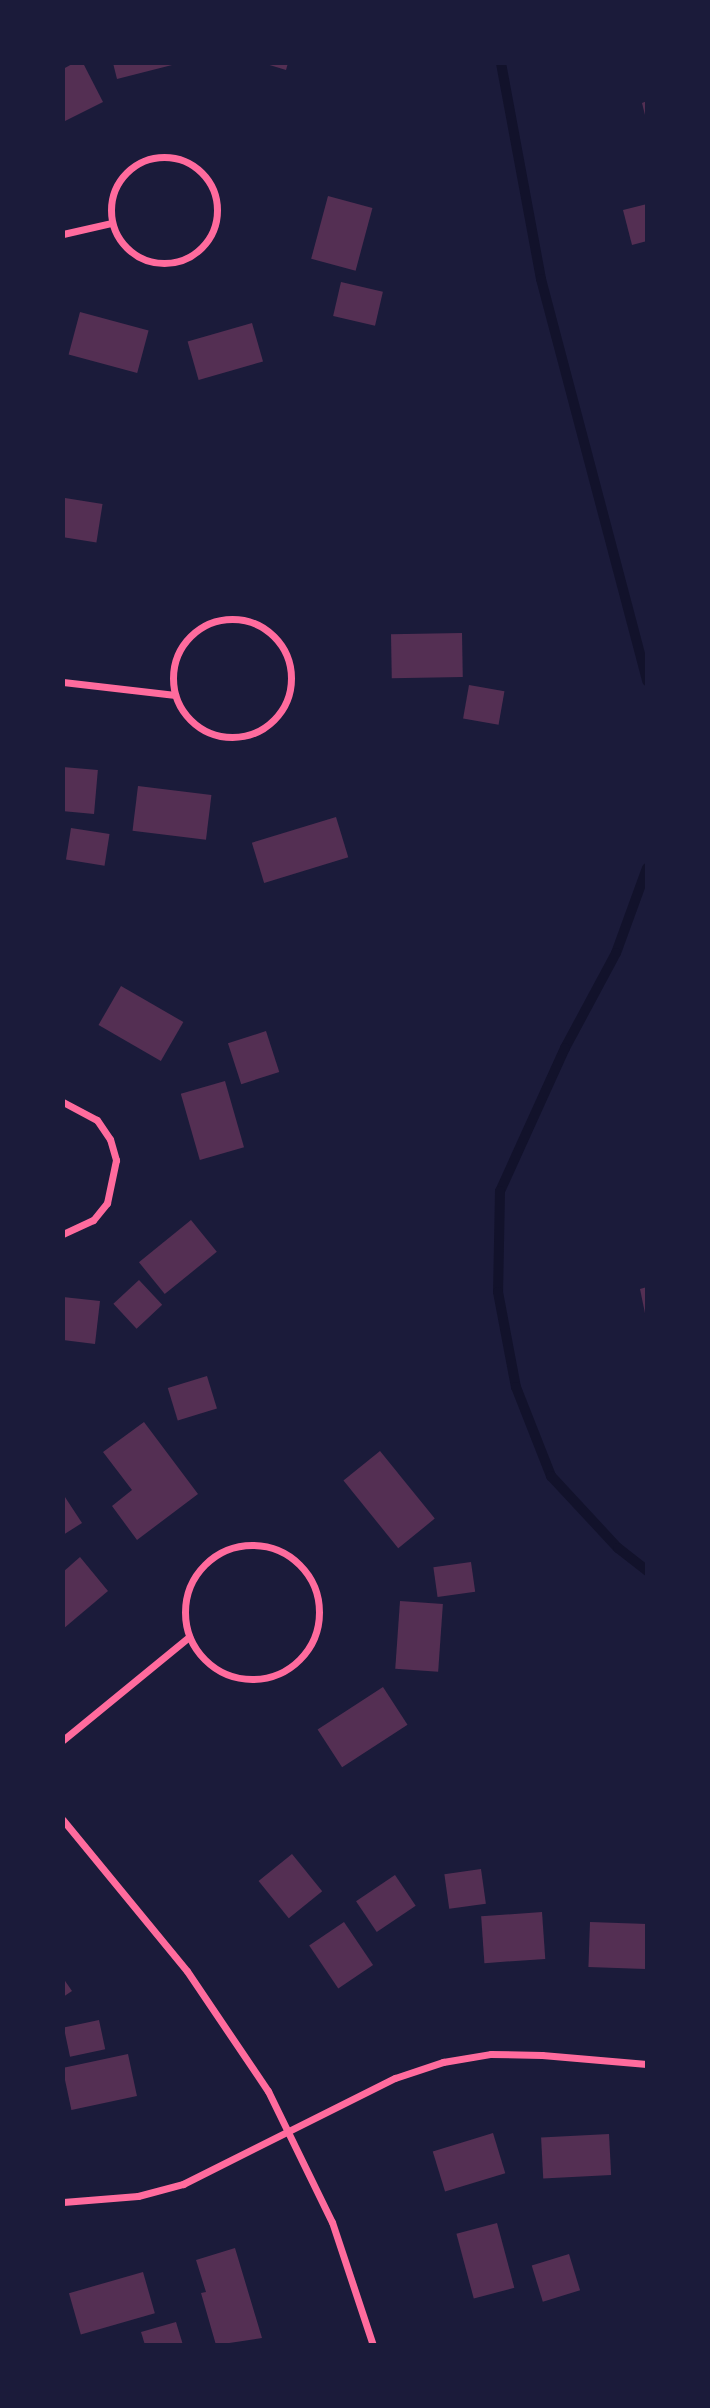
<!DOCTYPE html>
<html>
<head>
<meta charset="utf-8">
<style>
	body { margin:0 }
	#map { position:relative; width:710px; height:2408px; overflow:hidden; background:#1b1b3a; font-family:"Sofia Sans Condensed",sans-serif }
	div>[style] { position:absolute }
	.stream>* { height:10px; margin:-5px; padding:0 5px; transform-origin:5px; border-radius:5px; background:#12122b }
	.building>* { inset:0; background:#542f53; transform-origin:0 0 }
	.minor>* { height:7px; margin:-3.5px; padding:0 3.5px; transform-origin:3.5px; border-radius:3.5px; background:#ff6b9d }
	.minor>.ring { margin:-3.5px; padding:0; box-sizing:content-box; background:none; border:7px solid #ff6b9d; border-radius:50% }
	span { translate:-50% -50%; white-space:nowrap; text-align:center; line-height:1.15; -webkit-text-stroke:5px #1b1b3a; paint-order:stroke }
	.frame { position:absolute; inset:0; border:65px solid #1b1b3a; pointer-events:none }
</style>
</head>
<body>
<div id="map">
	<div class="stream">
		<div style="left:501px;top:63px;width:220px;rotate:79.5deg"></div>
		<div style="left:541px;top:279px;width:416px;rotate:75.2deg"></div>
		<div style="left:647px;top:868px;width:90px;rotate:110deg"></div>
		<div style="left:616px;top:953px;width:108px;rotate:118.2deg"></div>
		<div style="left:565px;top:1048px;width:157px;rotate:114.4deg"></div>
		<div style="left:500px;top:1191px;width:101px;rotate:91.1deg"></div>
		<div style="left:498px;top:1292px;width:97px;rotate:79.3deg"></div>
		<div style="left:516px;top:1387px;width:96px;rotate:68.5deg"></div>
		<div style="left:551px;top:1476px;width:98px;rotate:47.1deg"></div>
		<div style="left:618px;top:1548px;width:37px;rotate:38deg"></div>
	</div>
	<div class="building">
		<div style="clip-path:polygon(74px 63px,83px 63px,103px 102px,63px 122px,63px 69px)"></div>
		<div style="clip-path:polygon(113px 63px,175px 63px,176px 64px,117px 79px)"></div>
		<div style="clip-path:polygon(263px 63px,288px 63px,286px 70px)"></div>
		<div style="clip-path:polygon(647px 101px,647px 119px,646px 119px,642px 103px)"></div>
		<div style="left:328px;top:196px;width:46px;height:65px;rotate:15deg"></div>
		<div style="clip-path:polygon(647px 204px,647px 241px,632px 245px,623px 210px)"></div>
		<div style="left:341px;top:282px;width:43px;height:35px;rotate:13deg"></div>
		<div style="left:80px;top:312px;width:71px;height:44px;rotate:15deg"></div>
		<div style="left:252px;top:323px;width:40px;height:67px;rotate:74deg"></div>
		<div style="left:65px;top:498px;width:38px;height:39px;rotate:9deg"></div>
		<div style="left:462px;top:633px;width:44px;height:71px;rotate:89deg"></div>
		<div style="left:469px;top:685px;width:36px;height:34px;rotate:10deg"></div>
		<div style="left:63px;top:767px;width:35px;height:44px;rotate:5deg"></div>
		<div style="left:138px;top:786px;width:74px;height:45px;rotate:7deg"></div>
		<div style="left:336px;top:817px;width:42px;height:88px;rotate:73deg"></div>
		<div style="left:71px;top:828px;width:39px;height:32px;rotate:9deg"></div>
		<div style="left:121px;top:986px;width:72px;height:45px;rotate:30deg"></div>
		<div style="left:266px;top:1031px;width:43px;height:40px;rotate:72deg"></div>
		<div style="left:225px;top:1081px;width:69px;height:46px;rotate:74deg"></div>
		<div style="left:191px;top:1220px;width:41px;height:67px;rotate:51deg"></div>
		<div style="left:139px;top:1280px;width:34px;height:35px;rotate:47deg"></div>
		<div style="clip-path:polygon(647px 1287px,647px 1318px,646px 1318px,640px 1289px)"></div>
		<div style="clip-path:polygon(63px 1297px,100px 1301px,95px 1344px,63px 1340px)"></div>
		<div style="left:207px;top:1376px;width:34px;height:41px;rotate:73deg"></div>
		<div style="clip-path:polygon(144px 1422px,198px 1494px,137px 1540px,112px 1506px,132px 1490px,103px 1452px)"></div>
		<div style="left:380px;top:1451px;width:87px;height:47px;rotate:51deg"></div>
		<div style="clip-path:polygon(63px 1494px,82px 1523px,63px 1535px)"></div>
		<div style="clip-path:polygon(80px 1557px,108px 1591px,63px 1629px,63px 1572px)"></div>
		<div style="left:471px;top:1562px;width:30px;height:38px;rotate:82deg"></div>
		<div style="left:400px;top:1601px;width:43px;height:68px;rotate:4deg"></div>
		<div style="left:383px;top:1687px;width:45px;height:78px;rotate:57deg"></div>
		<div style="left:292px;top:1854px;width:48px;height:43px;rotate:51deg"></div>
		<div style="left:481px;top:1869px;width:35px;height:37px;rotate:82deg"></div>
		<div style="left:395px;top:1875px;width:37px;height:47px;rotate:56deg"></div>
		<div style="left:542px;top:1912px;width:47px;height:61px;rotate:86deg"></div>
		<div style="left:344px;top:1922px;width:52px;height:42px;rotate:56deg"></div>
		<div style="left:590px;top:1922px;width:57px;height:45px;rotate:2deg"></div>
		<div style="clip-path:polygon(63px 1978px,72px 1991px,63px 1997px)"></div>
		<div style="left:99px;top:2020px;width:30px;height:36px;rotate:78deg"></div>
		<div style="left:128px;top:2054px;width:43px;height:67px;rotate:78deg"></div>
		<div style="left:493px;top:2133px;width:42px;height:63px;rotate:73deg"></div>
		<div style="left:609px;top:2134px;width:41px;height:68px;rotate:87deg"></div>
		<div style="left:497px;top:2223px;width:67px;height:42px;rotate:75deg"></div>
		<div style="clip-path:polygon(235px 2248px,262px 2338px,216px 2345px,201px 2293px,206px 2292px,196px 2260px)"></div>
		<div style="left:569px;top:2254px;width:38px;height:39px;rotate:73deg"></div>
		<div style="left:143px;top:2272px;width:43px;height:77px;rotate:74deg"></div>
		<div style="clip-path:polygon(176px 2322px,183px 2345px,145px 2345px,141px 2332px)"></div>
	</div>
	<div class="minor">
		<div class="ring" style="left:111px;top:157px;width:99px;height:99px"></div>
		<div style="left:63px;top:234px;width:49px;rotate:-12.9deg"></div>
		<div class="ring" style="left:173px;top:619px;width:111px;height:111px"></div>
		<div style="left:63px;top:682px;width:113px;rotate:6.6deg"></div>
		<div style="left:63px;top:1102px;width:38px;rotate:28deg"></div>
		<div style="left:97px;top:1120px;width:23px;rotate:56deg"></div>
		<div style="left:110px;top:1139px;width:22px;rotate:74deg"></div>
		<div style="left:116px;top:1160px;width:44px;rotate:101.8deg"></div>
		<div style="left:107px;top:1203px;width:22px;rotate:129deg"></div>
		<div style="left:93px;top:1220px;width:33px;rotate:155deg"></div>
		<div class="ring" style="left:185px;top:1545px;width:127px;height:127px"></div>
		<div style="left:63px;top:1740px;width:163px;rotate:-39.3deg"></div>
		<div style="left:63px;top:1820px;width:195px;rotate:50.6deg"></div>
		<div style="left:187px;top:1971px;width:145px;rotate:56deg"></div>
		<div style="left:268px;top:2091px;width:146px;rotate:64deg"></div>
		<div style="left:332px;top:2222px;width:130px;rotate:71.6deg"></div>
		<div style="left:63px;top:2202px;width:75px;rotate:-4.6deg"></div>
		<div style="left:138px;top:2196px;width:47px;rotate:-14.9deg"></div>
		<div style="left:183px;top:2184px;width:237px;rotate:-26.6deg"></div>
		<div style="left:395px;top:2078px;width:51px;rotate:-18.4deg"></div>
		<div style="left:443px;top:2062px;width:49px;rotate:-9.5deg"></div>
		<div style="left:491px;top:2054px;width:51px;rotate:1.1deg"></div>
		<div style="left:542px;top:2055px;width:105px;rotate:4.9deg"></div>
	</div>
	<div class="frame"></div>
</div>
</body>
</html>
